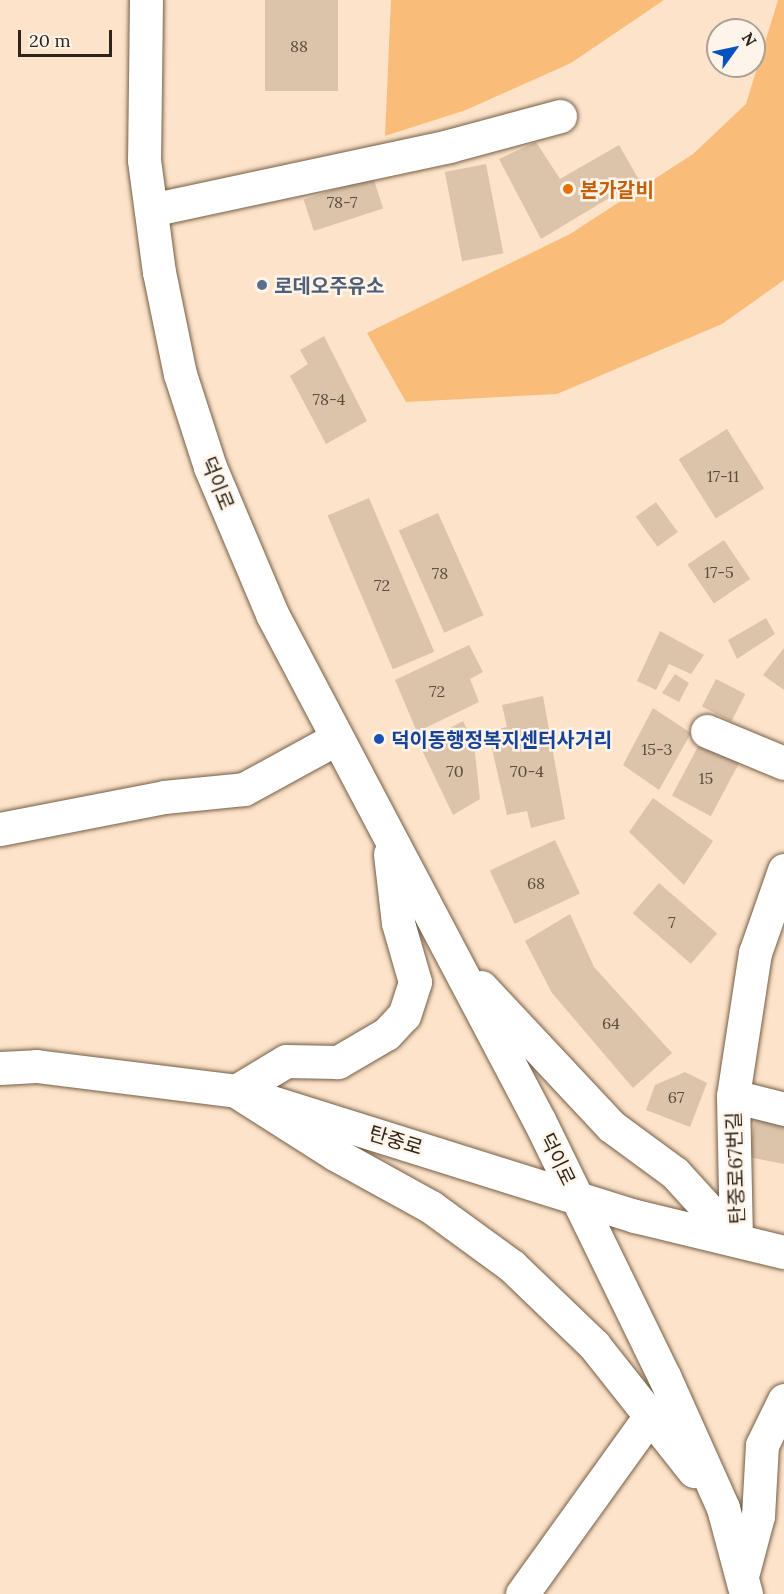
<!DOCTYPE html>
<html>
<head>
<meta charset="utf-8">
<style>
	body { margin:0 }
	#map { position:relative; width:784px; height:1594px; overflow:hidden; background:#fde3c9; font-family:Lora,"Noto Sans KR",serif }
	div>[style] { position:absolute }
	.green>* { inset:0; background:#fabd79 }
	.building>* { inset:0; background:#dcc4aa; transform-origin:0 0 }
	.roads { filter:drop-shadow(0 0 2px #745f47) drop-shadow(0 0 2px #745f47) }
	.street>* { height:33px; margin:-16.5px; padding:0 16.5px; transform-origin:16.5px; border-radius:16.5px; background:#fff }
	.secondary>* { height:33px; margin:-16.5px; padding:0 16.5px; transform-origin:16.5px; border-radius:16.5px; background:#fff }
	.dots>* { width:16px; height:16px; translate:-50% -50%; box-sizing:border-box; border:3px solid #fef4e9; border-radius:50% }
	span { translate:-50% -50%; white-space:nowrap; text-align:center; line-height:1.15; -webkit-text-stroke:5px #fef4e9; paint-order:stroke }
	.number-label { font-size:16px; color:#5a4c3e }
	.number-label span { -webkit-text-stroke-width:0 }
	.food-label { font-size:20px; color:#c56008; font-weight:700 }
	.left { translate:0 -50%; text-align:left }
	.service-label { font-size:20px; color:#4e5e75; font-weight:700 }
	.street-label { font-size:20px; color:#2e241a }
	.transit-label { font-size:20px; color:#164399; font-weight:700 }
	.north { position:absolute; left:706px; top:18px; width:60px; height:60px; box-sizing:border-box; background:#fef4e9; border:2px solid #aba196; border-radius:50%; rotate:57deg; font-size:16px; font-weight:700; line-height:24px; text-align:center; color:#2e241a }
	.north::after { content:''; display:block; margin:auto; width:21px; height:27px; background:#0253bd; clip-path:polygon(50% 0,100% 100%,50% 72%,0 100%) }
	.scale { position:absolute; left:18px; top:30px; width:94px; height:27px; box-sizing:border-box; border:3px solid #2e241a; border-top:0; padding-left:8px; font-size:18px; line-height:21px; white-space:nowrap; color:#2e241a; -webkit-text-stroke:4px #fef4e9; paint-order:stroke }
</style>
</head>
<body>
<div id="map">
	<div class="green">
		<div style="clip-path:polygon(391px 0,664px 0,571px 63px,466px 110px,385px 136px)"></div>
		<div style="clip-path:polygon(778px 0,784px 0,784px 280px,722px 324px,557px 394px,406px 402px,367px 333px,570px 234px,693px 154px,746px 104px)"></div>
	</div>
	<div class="building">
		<div style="left:265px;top:0;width:73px;height:91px"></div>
		<div style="clip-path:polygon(536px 142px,560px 179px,619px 145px,639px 180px,541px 239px,499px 159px)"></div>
		<div style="left:486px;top:164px;width:91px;height:42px;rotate:79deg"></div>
		<div style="left:373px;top:177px;width:33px;height:73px;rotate:72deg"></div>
		<div style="clip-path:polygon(324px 336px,367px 421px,326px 444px,290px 376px,308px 364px,300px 350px)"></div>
		<div style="left:727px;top:429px;width:70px;height:57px;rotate:58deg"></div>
		<div style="left:369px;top:498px;width:167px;height:45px;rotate:67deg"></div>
		<div style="left:656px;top:502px;width:37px;height:25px;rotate:54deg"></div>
		<div style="left:438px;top:513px;width:112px;height:43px;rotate:66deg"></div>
		<div style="left:724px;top:540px;width:47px;height:44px;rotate:56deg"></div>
		<div style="clip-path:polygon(766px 618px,775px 634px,737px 659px,728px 640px)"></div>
		<div style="clip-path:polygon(660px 631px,704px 655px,691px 674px,669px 664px,656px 690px,637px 681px)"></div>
		<div style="clip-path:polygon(469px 645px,483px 672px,470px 679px,479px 702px,417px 732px,395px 680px)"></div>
		<div style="clip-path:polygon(784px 648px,784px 690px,763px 675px)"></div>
		<div style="clip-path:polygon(675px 674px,689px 683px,679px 702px,662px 693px)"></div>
		<div style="left:716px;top:679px;width:33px;height:31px;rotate:27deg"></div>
		<div style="clip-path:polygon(543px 696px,565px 819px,531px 828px,527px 811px,507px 815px,488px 731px,507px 727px,502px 705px)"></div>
		<div style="clip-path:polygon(653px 708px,691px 733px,659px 790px,623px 765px)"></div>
		<div style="clip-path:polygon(463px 721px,474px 744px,480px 799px,453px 815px,419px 744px)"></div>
		<div style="left:702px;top:739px;width:44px;height:64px;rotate:28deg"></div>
		<div style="clip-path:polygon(653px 798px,713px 841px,684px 885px,629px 832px)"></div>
		<div style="left:555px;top:840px;width:59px;height:72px;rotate:65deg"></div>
		<div style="left:659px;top:883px;width:77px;height:40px;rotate:41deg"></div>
		<div style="clip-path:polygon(570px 914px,594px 967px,672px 1053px,633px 1088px,552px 993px,525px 941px)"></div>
		<div style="clip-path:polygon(685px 1072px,707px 1083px,690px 1127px,646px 1110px,655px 1085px)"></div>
		<div style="clip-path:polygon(756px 1117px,784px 1126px,784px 1164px,748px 1157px)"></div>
	</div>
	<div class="roads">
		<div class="street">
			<div style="left:151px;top:210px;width:305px;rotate:-12.1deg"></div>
			<div style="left:449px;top:146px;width:115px;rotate:-15.1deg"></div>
			<div style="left:707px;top:731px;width:83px;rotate:22.6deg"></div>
			<div style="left:0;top:829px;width:167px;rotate:-11deg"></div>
			<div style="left:164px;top:797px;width:80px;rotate:-5.7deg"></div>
			<div style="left:244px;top:789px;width:106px;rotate:-28.7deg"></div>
			<div style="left:733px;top:1096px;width:53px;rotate:14.3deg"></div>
			<div style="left:736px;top:1240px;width:144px;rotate:-91.2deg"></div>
			<div style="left:733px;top:1096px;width:145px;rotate:-81.3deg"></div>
			<div style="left:755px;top:953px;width:88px;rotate:-70.7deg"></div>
			<div style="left:522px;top:1594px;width:219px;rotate:-54.3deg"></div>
		</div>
		<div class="secondary">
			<div style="left:146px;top:0;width:160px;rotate:90.7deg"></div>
			<div style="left:144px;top:160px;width:113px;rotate:82.4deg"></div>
			<div style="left:159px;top:272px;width:104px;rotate:78.4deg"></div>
			<div style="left:180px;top:374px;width:98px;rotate:72.1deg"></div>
			<div style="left:210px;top:467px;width:160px;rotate:67.1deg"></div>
			<div style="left:272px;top:614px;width:574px;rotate:62.19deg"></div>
			<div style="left:540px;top:1122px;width:283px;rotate:64deg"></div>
			<div style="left:664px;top:1376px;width:145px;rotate:65.9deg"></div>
			<div style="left:723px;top:1508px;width:89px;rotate:75deg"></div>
			<div style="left:390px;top:854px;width:69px;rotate:83.4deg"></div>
			<div style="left:398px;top:923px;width:61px;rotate:73.9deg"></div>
			<div style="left:415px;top:982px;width:35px;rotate:108deg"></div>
			<div style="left:404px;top:1015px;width:26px;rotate:133deg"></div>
			<div style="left:386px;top:1034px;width:56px;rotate:149.7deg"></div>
			<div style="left:338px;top:1062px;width:52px;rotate:-178.9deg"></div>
			<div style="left:286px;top:1061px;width:58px;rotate:149deg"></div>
			<div style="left:236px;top:1091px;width:117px;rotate:32.5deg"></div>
			<div style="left:335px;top:1154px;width:110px;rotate:28.9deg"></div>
			<div style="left:431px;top:1207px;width:100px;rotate:36.1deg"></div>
			<div style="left:512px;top:1266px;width:114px;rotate:43.9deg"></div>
			<div style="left:594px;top:1345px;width:161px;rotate:51.6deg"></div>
			<div style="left:481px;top:987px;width:190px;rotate:46.9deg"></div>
			<div style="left:611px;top:1126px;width:79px;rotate:36.3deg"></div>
			<div style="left:675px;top:1173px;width:91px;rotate:47.7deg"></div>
			<div style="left:0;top:1068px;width:36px;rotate:-3deg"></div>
			<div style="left:36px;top:1066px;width:202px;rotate:7.1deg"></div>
			<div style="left:236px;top:1091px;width:418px;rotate:17.4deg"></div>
			<div style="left:635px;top:1216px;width:153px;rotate:13.6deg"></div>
			<div style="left:742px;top:1576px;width:62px;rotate:-75.1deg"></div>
			<div style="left:758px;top:1516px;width:71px;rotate:-86.8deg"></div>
			<div style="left:762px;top:1445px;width:50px;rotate:-63.9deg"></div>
		</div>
	</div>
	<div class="dots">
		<div style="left:568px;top:189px;background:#e8710a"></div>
		<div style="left:262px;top:285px;background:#5c6f8a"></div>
		<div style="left:379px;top:739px;background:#1a4fb4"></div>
	</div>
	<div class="number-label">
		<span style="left:299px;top:46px">88</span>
		<span style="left:342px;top:202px">78-7</span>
		<span style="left:329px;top:399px">78-4</span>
		<span style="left:723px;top:476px">17-11</span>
		<span style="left:719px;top:572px">17-5</span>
		<span style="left:440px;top:573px">78</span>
		<span style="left:382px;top:585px">72</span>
		<span style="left:437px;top:691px">72</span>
		<span style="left:657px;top:749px">15-3</span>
		<span style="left:455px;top:771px">70</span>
		<span style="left:527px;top:771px">70-4</span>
		<span style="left:706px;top:778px">15</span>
		<span style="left:536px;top:883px">68</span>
		<span style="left:672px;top:922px">7</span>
		<span style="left:611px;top:1023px">64</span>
		<span style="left:676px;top:1097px">67</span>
	</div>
	<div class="food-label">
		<span class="left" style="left:580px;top:189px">본가갈비</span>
	</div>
	<div class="service-label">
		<span class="left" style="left:274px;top:285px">로데오주유소</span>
	</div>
	<div class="street-label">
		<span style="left:218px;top:483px;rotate:68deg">덕이로</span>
		<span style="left:396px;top:1140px;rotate:17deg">탄중로</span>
		<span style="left:558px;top:1159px;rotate:64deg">덕이로</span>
		<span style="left:735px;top:1168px;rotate:-92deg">탄중로67번길</span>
	</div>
	<div class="transit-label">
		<span class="left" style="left:391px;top:739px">덕이동행정복지센터사거리</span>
	</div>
	<div class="north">N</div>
	<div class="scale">20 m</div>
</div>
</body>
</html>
